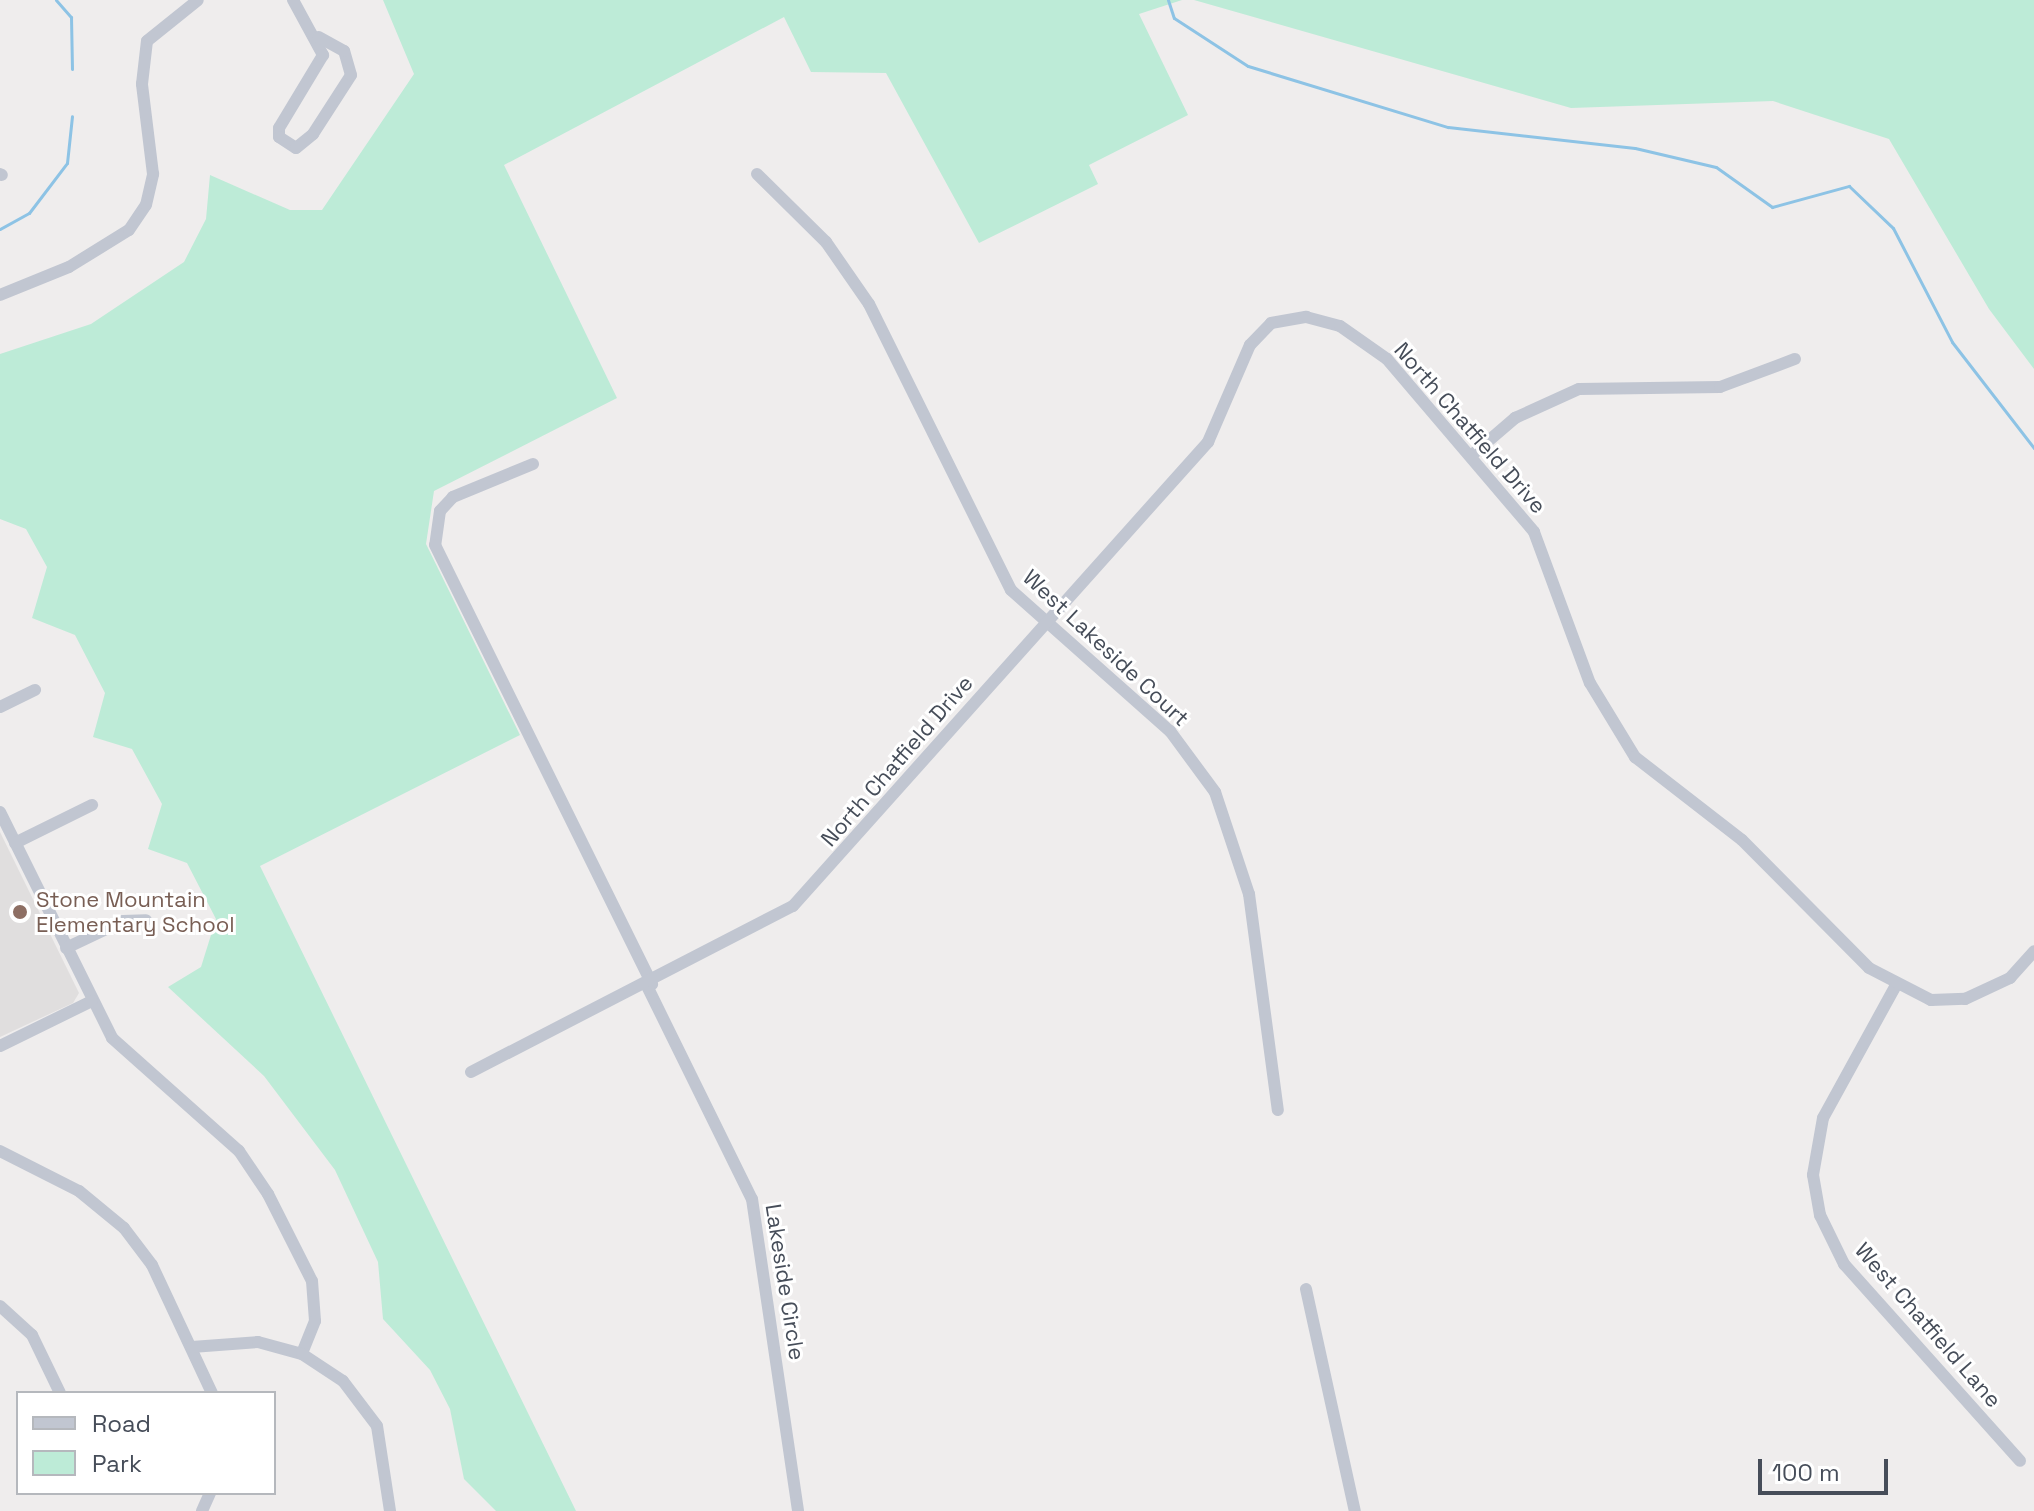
<!DOCTYPE html>
<html>
<head>
<meta charset="utf-8">
<style>
	body { margin:0 }
	#map { position:relative; width:2034px; height:1511px; overflow:hidden; background:#efeded; font-family:"Space Grotesk",sans-serif }
	div>[style] { position:absolute }
	.education>* { inset:0; background:#e0dede }
	.green>* { inset:0; background:#bdebd7 }
	.stream>* { height:3px; margin:-1.5px; padding:0 1.5px; transform-origin:1.5px; border-radius:1.5px; background:#8dc3e5 }
	.minor>* { height:12px; margin:-6px; padding:0 6px; transform-origin:6px; border-radius:6px; background:#c1c6d1 }
	.dots>* { width:22px; height:22px; translate:-50% -50%; box-sizing:border-box; border:4px solid #fff; border-radius:50% }
	span { translate:-50% -50%; white-space:nowrap; text-align:center; line-height:1.15; -webkit-text-stroke:6px #fff; paint-order:stroke }
	.street-label { font-size:22px; color:#464d59 }
	.education-label { font-size:22px; color:#785e54 }
	.left { translate:0 -50%; text-align:left }
	.legend { position:absolute; left:16px; top:1391px; width:260px; height:104px; box-sizing:border-box; background:#fff; border:2px solid #b5b8bd; margin:0; padding:10px 14px; list-style:none; font-size:24px; color:#464d59 }
	.legend li { display:flex; align-items:center; gap:16px; height:40px }
	.legend b { width:40px; border:2px solid #b5b8bd }
	.scale { position:absolute; left:1758px; top:1459px; width:130px; height:36px; box-sizing:border-box; border:4px solid #464d59; border-top:0; padding-left:10px; font-size:24px; line-height:28px; white-space:nowrap; color:#464d59; -webkit-text-stroke:6px #fff; paint-order:stroke }
</style>
</head>
<body>
<div id="map">
	<div class="education">
		<div style="clip-path:polygon(0 832px,79px 993px,73px 1003px,0 1037px)"></div>
	</div>
	<div class="green">
		<div style="clip-path:polygon(383px 0,1182px 0,1139px 14px,1188px 115px,1089px 165px,1098px 184px,979px 243px,886px 73px,811px 72px,784px 17px,504px 165px,617px 398px,434px 491px,426px 544px,520px 735px,260px 866px,576px 1511px,496px 1511px,464px 1479px,450px 1409px,430px 1370px,383px 1319px,378px 1262px,335px 1170px,264px 1076px,168px 987px,201px 967px,216px 919px,187px 863px,148px 849px,162px 804px,132px 749px,93px 737px,105px 693px,75px 635px,32px 618px,47px 567px,26px 529px,0 519px,0 354px,91px 324px,184px 262px,206px 219px,210px 175px,290px 210px,322px 210px,414px 74px)"></div>
		<div style="clip-path:polygon(1194px 0,2034px 0,2034px 369px,1989px 309px,1889px 139px,1773px 101px,1571px 108px)"></div>
	</div>
	<div class="stream">
		<div style="left:56px;top:0;width:23px;rotate:49deg"></div>
		<div style="left:71px;top:17px;width:52px;rotate:88.9deg"></div>
		<div style="left:1168px;top:0;width:19px;rotate:72deg"></div>
		<div style="left:1174px;top:18px;width:88px;rotate:33deg"></div>
		<div style="left:1248px;top:66px;width:209px;rotate:17deg"></div>
		<div style="left:1448px;top:127px;width:188px;rotate:6.4deg"></div>
		<div style="left:1635px;top:148px;width:83px;rotate:13.2deg"></div>
		<div style="left:1716px;top:167px;width:69px;rotate:35.5deg"></div>
		<div style="left:1772px;top:207px;width:80px;rotate:-15.3deg"></div>
		<div style="left:1849px;top:186px;width:61px;rotate:43.7deg"></div>
		<div style="left:1893px;top:228px;width:128px;rotate:62.6deg"></div>
		<div style="left:1952px;top:342px;width:134px;rotate:52.3deg"></div>
		<div style="left:0;top:229px;width:33px;rotate:-29deg"></div>
		<div style="left:29px;top:213px;width:63px;rotate:-52.8deg"></div>
		<div style="left:67px;top:163px;width:47px;rotate:-83.9deg"></div>
	</div>
	<div class="minor">
		<div style="left:293px;top:0;width:63px;rotate:61.4deg"></div>
		<div style="left:323px;top:55px;width:85px;rotate:121.1deg"></div>
		<div style="left:279px;top:128px;width:9px;rotate:90deg"></div>
		<div style="left:279px;top:137px;width:20px;rotate:33deg"></div>
		<div style="left:296px;top:148px;width:22px;rotate:-39deg"></div>
		<div style="left:313px;top:134px;width:70px;rotate:-57.2deg"></div>
		<div style="left:351px;top:75px;width:25px;rotate:-106deg"></div>
		<div style="left:344px;top:51px;width:29px;rotate:-151deg"></div>
		<div style="left:0;top:174px;width:2px;rotate:27deg"></div>
		<div style="left:757px;top:174px;width:97px;rotate:44.6deg"></div>
		<div style="left:826px;top:242px;width:75px;rotate:55.3deg"></div>
		<div style="left:869px;top:304px;width:319px;rotate:63.6deg"></div>
		<div style="left:1011px;top:590px;width:213px;rotate:41.6deg"></div>
		<div style="left:1170px;top:731px;width:76px;rotate:53.6deg"></div>
		<div style="left:1215px;top:792px;width:108px;rotate:71.6deg"></div>
		<div style="left:1249px;top:894px;width:218px;rotate:82.4deg"></div>
		<div style="left:0;top:295px;width:74px;rotate:-22.1deg"></div>
		<div style="left:69px;top:267px;width:70px;rotate:-31.7deg"></div>
		<div style="left:129px;top:230px;width:30px;rotate:-56deg"></div>
		<div style="left:146px;top:205px;width:32px;rotate:-77deg"></div>
		<div style="left:153px;top:174px;width:91px;rotate:-97deg"></div>
		<div style="left:142px;top:84px;width:43px;rotate:-83.4deg"></div>
		<div style="left:147px;top:41px;width:65px;rotate:-38.8deg"></div>
		<div style="left:1472px;top:455px;width:57px;rotate:-40.7deg"></div>
		<div style="left:1515px;top:418px;width:70px;rotate:-24.4deg"></div>
		<div style="left:1579px;top:389px;width:141px;rotate:-0.8deg"></div>
		<div style="left:1720px;top:387px;width:80px;rotate:-20.5deg"></div>
		<div style="left:533px;top:464px;width:87px;rotate:157.6deg"></div>
		<div style="left:453px;top:497px;width:19px;rotate:133deg"></div>
		<div style="left:440px;top:511px;width:34px;rotate:98deg"></div>
		<div style="left:435px;top:545px;width:490px;rotate:63.7deg"></div>
		<div style="left:0;top:707px;width:39px;rotate:-26deg"></div>
		<div style="left:0;top:812px;width:252px;rotate:63.6deg"></div>
		<div style="left:112px;top:1038px;width:170px;rotate:41.7deg"></div>
		<div style="left:239px;top:1151px;width:52px;rotate:56deg"></div>
		<div style="left:268px;top:1194px;width:97px;rotate:63.2deg"></div>
		<div style="left:312px;top:1281px;width:40px;rotate:85.7deg"></div>
		<div style="left:315px;top:1321px;width:35px;rotate:112deg"></div>
		<div style="left:15px;top:843px;width:86px;rotate:-26.3deg"></div>
		<div style="left:66px;top:948px;width:63px;rotate:-25.3deg"></div>
		<div style="left:123px;top:921px;width:23px;rotate:-2deg"></div>
		<div style="left:647px;top:986px;width:237px;rotate:63.8deg"></div>
		<div style="left:752px;top:1199px;width:315px;rotate:81.6deg"></div>
		<div style="left:1895px;top:987px;width:149px;rotate:118.8deg"></div>
		<div style="left:1823px;top:1118px;width:58px;rotate:100deg"></div>
		<div style="left:1813px;top:1175px;width:41px;rotate:80.1deg"></div>
		<div style="left:1820px;top:1215px;width:55px;rotate:63.9deg"></div>
		<div style="left:1844px;top:1264px;width:264px;rotate:48.2deg"></div>
		<div style="left:0;top:1046px;width:102px;rotate:-26.1deg"></div>
		<div style="left:471px;top:1072px;width:362px;rotate:-27.3deg"></div>
		<div style="left:793px;top:906px;width:623px;rotate:-48.19deg"></div>
		<div style="left:1208px;top:442px;width:106px;rotate:-66.6deg"></div>
		<div style="left:1250px;top:345px;width:30px;rotate:-46deg"></div>
		<div style="left:1271px;top:323px;width:36px;rotate:-10deg"></div>
		<div style="left:1306px;top:317px;width:35px;rotate:15deg"></div>
		<div style="left:1340px;top:326px;width:57px;rotate:35.1deg"></div>
		<div style="left:1387px;top:359px;width:227px;rotate:49.6deg"></div>
		<div style="left:1534px;top:532px;width:161px;rotate:69.7deg"></div>
		<div style="left:1590px;top:683px;width:87px;rotate:58.7deg"></div>
		<div style="left:1635px;top:757px;width:135px;rotate:37.8deg"></div>
		<div style="left:1742px;top:840px;width:180px;rotate:45.2deg"></div>
		<div style="left:1869px;top:968px;width:70px;rotate:27.3deg"></div>
		<div style="left:1931px;top:1000px;width:34px;rotate:-2deg"></div>
		<div style="left:1965px;top:999px;width:50px;rotate:-25deg"></div>
		<div style="left:2010px;top:978px;width:36px;rotate:-48deg"></div>
		<div style="left:0;top:1151px;width:89px;rotate:26.9deg"></div>
		<div style="left:79px;top:1191px;width:58px;rotate:39.4deg"></div>
		<div style="left:124px;top:1228px;width:46px;rotate:52.9deg"></div>
		<div style="left:152px;top:1265px;width:141px;rotate:64.9deg"></div>
		<div style="left:1306px;top:1289px;width:227px;rotate:77.6deg"></div>
		<div style="left:0;top:1306px;width:43px;rotate:42.2deg"></div>
		<div style="left:32px;top:1335px;width:64px;rotate:64.2deg"></div>
		<div style="left:192px;top:1347px;width:66px;rotate:-4.3deg"></div>
		<div style="left:258px;top:1342px;width:46px;rotate:15.3deg"></div>
		<div style="left:302px;top:1354px;width:49px;rotate:33.4deg"></div>
		<div style="left:343px;top:1381px;width:56px;rotate:52.9deg"></div>
		<div style="left:377px;top:1426px;width:86px;rotate:81.3deg"></div>
		<div style="left:202px;top:1511px;width:20px;rotate:-66deg"></div>
	</div>
	<div class="dots">
		<div style="left:20px;top:912px;background:#8d6e63"></div>
	</div>
	<div class="street-label">
		<span style="left:1470px;top:428px;rotate:49deg">North Chatfield Drive</span>
		<span style="left:1106px;top:648px;rotate:43deg">West Lakeside Court</span>
		<span style="left:897px;top:761px;rotate:-49deg">North Chatfield Drive</span>
		<span style="left:785px;top:1282px;rotate:81deg">Lakeside Circle</span>
		<span style="left:1928px;top:1325px;rotate:49deg">West Chatfield Lane</span>
	</div>
	<div class="education-label">
		<span class="left" style="left:36px;top:912px">Stone Mountain<br>Elementary School</span>
	</div>
	<ul class="legend">
	<li><b style="height:10px;background:#c1c6d1"></b>Road</li>
	<li><b style="height:22px;background:#bdebd7"></b>Park</li>
	</ul>
	<div class="scale">100 m</div>
</div>
</body>
</html>
